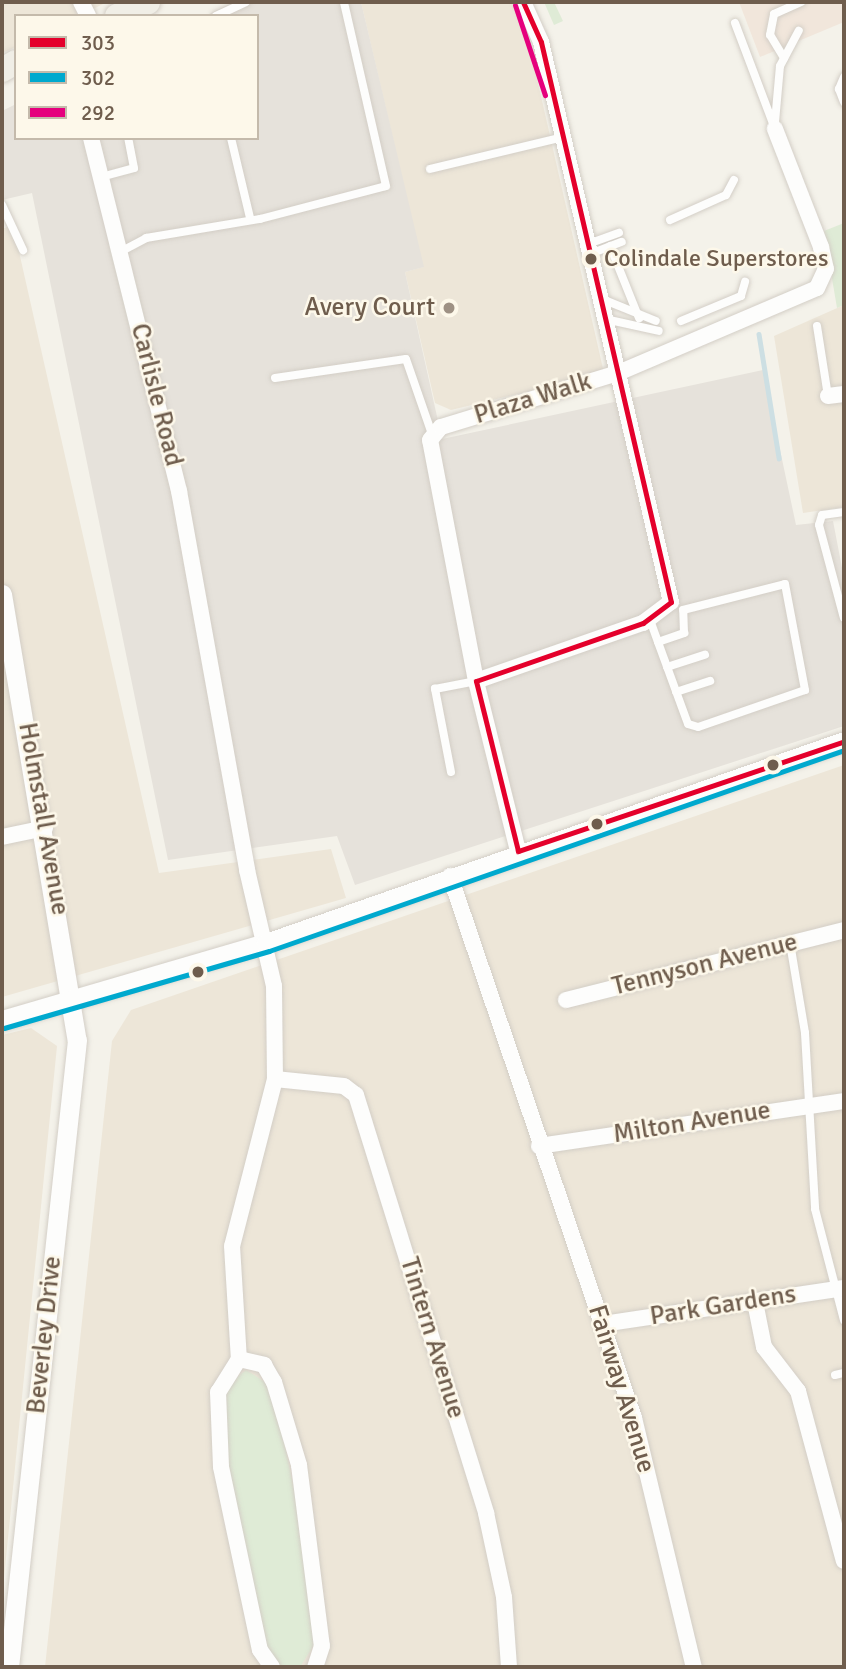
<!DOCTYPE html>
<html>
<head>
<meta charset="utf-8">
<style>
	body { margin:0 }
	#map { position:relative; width:846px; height:1669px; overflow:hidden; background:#f4f2ea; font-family:Signika,sans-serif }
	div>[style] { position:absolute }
	.residential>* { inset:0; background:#ede6d8 }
	.commercial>* { inset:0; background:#f1e6db }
	.industrial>* { inset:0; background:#e6e2db }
	.green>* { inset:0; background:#dfebd6 }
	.stream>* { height:4.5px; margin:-2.25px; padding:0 2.25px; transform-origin:2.25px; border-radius:2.25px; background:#cddfe3 }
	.roads { filter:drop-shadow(0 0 2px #d3cec6) drop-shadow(0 0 2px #d3cec6) }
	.service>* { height:8px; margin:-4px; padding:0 4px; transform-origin:4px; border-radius:4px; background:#fdfdfc }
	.minor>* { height:16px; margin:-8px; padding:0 8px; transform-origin:8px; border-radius:8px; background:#fdfdfc }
	.tertiary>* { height:19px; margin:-9.5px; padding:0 9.5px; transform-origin:9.5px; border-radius:9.5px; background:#fdfdfc }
	.primary>* { height:24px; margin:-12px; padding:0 12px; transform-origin:12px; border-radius:12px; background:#f0eee6 }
	.bus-1>* { height:5px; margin:-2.5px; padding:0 2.5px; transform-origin:2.5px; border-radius:2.5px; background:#e4002b }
	.bus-2>* { height:5px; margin:-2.5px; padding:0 2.5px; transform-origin:2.5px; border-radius:2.5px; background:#00a9ce }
	.bus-3>* { height:5px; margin:-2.5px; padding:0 2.5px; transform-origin:2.5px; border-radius:2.5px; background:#e5007d }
	.dots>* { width:19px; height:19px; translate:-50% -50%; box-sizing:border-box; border:4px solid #fdf8ea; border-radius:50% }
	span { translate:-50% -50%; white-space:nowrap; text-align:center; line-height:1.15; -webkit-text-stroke:5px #fdf8ea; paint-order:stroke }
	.bus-label { font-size:24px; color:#6f5d4d }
	.left { translate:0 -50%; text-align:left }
	.poi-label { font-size:26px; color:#6f5d4d }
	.right { translate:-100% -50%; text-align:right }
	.street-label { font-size:26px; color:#6f5d4d }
	.frame { position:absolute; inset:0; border:4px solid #6f5d4d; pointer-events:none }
	.legend { position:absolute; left:14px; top:14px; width:245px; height:126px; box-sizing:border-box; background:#fdf8ea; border:2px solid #c4baab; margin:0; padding:9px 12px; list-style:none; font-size:21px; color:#6f5d4d }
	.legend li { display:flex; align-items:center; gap:14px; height:35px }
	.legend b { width:35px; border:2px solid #c4baab }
</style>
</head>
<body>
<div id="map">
	<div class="residential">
		<div style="clip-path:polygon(2px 2px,107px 2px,79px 16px,16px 16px,16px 47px,2px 53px)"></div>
		<div style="clip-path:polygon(361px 2px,512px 2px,535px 70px,604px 373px,451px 410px,435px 403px,405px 272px,423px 267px)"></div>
		<div style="clip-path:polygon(13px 225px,159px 873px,331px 849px,346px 898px,2px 997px,2px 229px)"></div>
		<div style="clip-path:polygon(844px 305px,844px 507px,803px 513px,774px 336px)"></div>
		<div style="clip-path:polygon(844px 765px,844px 1667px,45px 1667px,112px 1041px,131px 1010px)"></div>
		<div style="clip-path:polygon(31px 1028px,57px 1046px,2px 1598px,2px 1035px)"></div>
	</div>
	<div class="commercial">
		<div style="clip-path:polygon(739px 2px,844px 2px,844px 22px,760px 57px)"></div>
	</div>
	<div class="industrial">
		<div style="clip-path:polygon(234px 2px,361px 2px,424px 267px,405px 272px,442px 439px,763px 370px,796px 525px,833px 521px,844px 578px,844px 726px,355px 885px,337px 836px,168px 860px,32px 193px,2px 200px,2px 111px,16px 104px,16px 138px,257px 138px,257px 16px,205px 16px)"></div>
	</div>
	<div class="green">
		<div style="clip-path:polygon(544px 2px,554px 2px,563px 21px,554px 25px)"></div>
		<div style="clip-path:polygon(844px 223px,844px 305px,837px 308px,824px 231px)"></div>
		<div style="clip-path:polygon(246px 1370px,265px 1382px,278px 1414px,301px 1522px,316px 1642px,300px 1667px,280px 1665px,265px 1646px,226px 1464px,225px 1386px)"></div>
	</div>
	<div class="stream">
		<div style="left:759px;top:334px;width:126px;rotate:80.8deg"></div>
	</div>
	<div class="roads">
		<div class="service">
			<div style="left:216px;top:16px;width:33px;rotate:-25deg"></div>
			<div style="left:735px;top:23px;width:113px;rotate:69.3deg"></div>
			<div style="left:784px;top:58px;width:27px;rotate:-121deg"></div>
			<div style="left:770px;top:35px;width:21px;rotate:-79deg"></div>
			<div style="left:774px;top:14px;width:30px;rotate:-24deg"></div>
			<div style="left:844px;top:77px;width:13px;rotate:113deg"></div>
			<div style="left:839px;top:89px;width:14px;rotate:69deg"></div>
			<div style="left:775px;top:122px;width:56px;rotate:-84.9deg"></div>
			<div style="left:780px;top:66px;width:40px;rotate:-62deg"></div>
			<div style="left:231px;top:138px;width:82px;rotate:76.6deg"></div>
			<div style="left:430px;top:169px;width:137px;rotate:-13.5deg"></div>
			<div style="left:101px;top:177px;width:34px;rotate:-15deg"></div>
			<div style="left:134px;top:168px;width:31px;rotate:-101deg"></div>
			<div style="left:2px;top:205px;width:50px;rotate:65deg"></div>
			<div style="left:670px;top:220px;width:61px;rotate:-24.1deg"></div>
			<div style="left:726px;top:195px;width:17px;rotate:-62deg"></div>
			<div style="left:588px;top:244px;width:33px;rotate:-20deg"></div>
			<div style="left:610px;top:246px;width:78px;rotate:68.1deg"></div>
			<div style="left:120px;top:252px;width:30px;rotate:-28deg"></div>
			<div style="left:146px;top:238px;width:116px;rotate:-9.5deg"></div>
			<div style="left:260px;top:219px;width:130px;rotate:-14.7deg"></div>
			<div style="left:386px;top:186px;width:189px;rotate:-102.9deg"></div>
			<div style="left:590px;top:254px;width:34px;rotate:-21deg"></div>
			<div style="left:602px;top:299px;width:58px;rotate:22.2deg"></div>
			<div style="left:605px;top:319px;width:55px;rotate:12.5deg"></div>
			<div style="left:681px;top:321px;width:65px;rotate:-22.6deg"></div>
			<div style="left:741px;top:296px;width:15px;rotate:-74deg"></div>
			<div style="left:817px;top:326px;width:71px;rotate:81.1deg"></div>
			<div style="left:275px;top:378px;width:132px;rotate:-8.3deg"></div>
			<div style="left:406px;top:359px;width:79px;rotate:70.9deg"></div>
			<div style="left:844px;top:512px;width:22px;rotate:172deg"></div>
			<div style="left:822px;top:515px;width:10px;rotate:107deg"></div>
			<div style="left:819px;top:525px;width:96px;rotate:75deg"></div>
			<div style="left:785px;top:584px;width:108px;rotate:79.3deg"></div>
			<div style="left:805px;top:690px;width:113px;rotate:160.9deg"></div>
			<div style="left:698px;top:727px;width:10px;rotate:-163deg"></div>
			<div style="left:688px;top:724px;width:87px;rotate:-110.1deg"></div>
			<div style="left:658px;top:642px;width:28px;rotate:-19deg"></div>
			<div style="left:684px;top:633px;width:23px;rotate:-92deg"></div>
			<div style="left:683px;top:610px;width:105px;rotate:-14.3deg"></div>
			<div style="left:650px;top:620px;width:23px;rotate:70deg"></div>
			<div style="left:667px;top:667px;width:40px;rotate:-18deg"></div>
			<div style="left:676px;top:692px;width:36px;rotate:-18deg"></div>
			<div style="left:451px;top:772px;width:85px;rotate:-100.9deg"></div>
			<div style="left:435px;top:689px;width:42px;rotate:-11deg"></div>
			<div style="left:790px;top:943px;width:91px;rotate:80.5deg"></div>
			<div style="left:805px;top:1033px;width:176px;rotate:86.7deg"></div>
			<div style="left:815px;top:1209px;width:115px;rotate:75.4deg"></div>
			<div style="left:835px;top:1375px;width:9px;rotate:-13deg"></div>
		</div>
		<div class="minor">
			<div style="left:81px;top:2px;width:16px;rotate:63deg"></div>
			<div style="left:91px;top:138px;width:364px;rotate:76deg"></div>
			<div style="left:179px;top:491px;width:385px;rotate:79.8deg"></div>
			<div style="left:247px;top:870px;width:119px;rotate:76.9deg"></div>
			<div style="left:274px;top:986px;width:93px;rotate:89.4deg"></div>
			<div style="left:275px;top:1079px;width:172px;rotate:104.4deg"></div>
			<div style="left:232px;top:1246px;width:113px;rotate:86.5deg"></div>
			<div style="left:828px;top:396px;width:16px;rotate:-7deg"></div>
			<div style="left:476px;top:681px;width:177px;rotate:-19.2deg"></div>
			<div style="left:643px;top:623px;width:35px;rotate:-37deg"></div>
			<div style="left:671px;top:602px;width:575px;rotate:-103.07deg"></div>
			<div style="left:541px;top:42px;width:44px;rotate:-114.2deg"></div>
			<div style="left:2px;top:837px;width:44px;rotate:-11.8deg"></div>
			<div style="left:518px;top:851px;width:175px;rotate:-103.9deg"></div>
			<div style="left:476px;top:681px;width:245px;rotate:-100.8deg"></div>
			<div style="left:430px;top:440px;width:17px;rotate:-50deg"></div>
			<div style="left:441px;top:427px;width:185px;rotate:-17deg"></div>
			<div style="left:618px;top:373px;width:216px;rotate:-23.1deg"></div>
			<div style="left:817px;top:288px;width:21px;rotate:-65deg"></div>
			<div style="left:826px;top:269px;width:23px;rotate:-103deg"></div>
			<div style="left:821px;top:247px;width:127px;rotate:-111.3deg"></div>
			<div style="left:450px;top:876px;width:572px;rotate:71.25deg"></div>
			<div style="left:634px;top:1418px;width:256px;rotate:76.5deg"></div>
			<div style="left:566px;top:1000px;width:287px;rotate:-14.1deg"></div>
			<div style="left:275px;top:1079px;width:69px;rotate:5.8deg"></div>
			<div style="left:344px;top:1086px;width:15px;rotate:37deg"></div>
			<div style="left:356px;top:1095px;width:438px;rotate:72.7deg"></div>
			<div style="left:486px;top:1513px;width:86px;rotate:77.9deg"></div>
			<div style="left:504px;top:1597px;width:70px;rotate:85.9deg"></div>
			<div style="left:539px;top:1146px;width:308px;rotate:-8.4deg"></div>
			<div style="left:755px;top:1302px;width:46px;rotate:78.7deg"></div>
			<div style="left:764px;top:1347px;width:56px;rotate:52.3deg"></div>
			<div style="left:798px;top:1391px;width:176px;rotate:74.9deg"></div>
			<div style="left:603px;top:1324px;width:244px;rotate:-8.5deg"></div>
			<div style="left:239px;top:1359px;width:26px;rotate:13deg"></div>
			<div style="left:264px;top:1365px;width:20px;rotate:60deg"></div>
			<div style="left:274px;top:1382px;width:87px;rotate:73.2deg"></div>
			<div style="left:299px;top:1465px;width:182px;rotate:82.8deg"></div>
			<div style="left:322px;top:1646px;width:22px;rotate:108deg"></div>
			<div style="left:239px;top:1359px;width:39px;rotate:122deg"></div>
			<div style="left:218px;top:1392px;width:75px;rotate:87.7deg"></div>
			<div style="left:221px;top:1467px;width:187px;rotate:78deg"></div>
			<div style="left:260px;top:1650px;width:21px;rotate:55deg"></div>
		</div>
		<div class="tertiary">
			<div style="left:2px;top:594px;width:452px;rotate:80.5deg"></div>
			<div style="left:77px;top:1040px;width:631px;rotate:96.19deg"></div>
			<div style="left:2px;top:1020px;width:275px;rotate:-16.3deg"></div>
			<div style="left:266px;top:943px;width:612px;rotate:-19.26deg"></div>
		</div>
		<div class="primary">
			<div style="left:117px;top:16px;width:34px;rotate:-24deg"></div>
			<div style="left:2px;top:70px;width:16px;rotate:-30deg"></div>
		</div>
	</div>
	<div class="bus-1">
		<div style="left:476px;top:681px;width:177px;rotate:-19.2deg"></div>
		<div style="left:643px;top:623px;width:35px;rotate:-37deg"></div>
		<div style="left:671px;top:602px;width:575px;rotate:-103.07deg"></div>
		<div style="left:541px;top:42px;width:44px;rotate:-114.2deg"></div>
		<div style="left:476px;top:681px;width:175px;rotate:76.1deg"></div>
		<div style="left:518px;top:851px;width:344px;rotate:-18.6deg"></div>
	</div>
	<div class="bus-2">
		<div style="left:4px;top:1028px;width:276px;rotate:-16.2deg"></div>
		<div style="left:269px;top:951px;width:609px;rotate:-19.27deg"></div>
	</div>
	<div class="bus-3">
		<div style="left:515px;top:5px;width:95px;rotate:71.6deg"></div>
	</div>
	<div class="dots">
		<div style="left:591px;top:259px;background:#6f5d4d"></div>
		<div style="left:449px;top:308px;background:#9e9184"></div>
		<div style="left:773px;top:765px;background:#6f5d4d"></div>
		<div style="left:597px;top:824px;background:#6f5d4d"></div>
		<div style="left:198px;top:972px;background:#6f5d4d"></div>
	</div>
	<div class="bus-label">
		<span class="left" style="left:604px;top:259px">Colindale Superstores</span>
	</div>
	<div class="poi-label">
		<span class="right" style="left:435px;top:308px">Avery Court</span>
	</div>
	<div class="street-label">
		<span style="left:156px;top:395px;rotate:76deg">Carlisle Road</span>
		<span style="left:533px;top:399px;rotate:-17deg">Plaza Walk</span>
		<span style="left:43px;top:819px;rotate:80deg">Holmstall Avenue</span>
		<span style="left:705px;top:965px;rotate:-14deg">Tennyson Avenue</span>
		<span style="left:692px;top:1123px;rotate:-9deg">Milton Avenue</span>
		<span style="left:723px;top:1306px;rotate:-9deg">Park Gardens</span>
		<span style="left:45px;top:1335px;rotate:-84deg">Beverley Drive</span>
		<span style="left:432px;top:1338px;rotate:73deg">Tintern Avenue</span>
		<span style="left:621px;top:1389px;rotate:73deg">Fairway Avenue</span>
	</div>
	<div class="frame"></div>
	<ul class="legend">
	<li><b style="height:9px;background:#e4002b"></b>303</li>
	<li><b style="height:9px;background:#00a9ce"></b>302</li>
	<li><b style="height:9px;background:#e5007d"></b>292</li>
	</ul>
</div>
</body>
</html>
